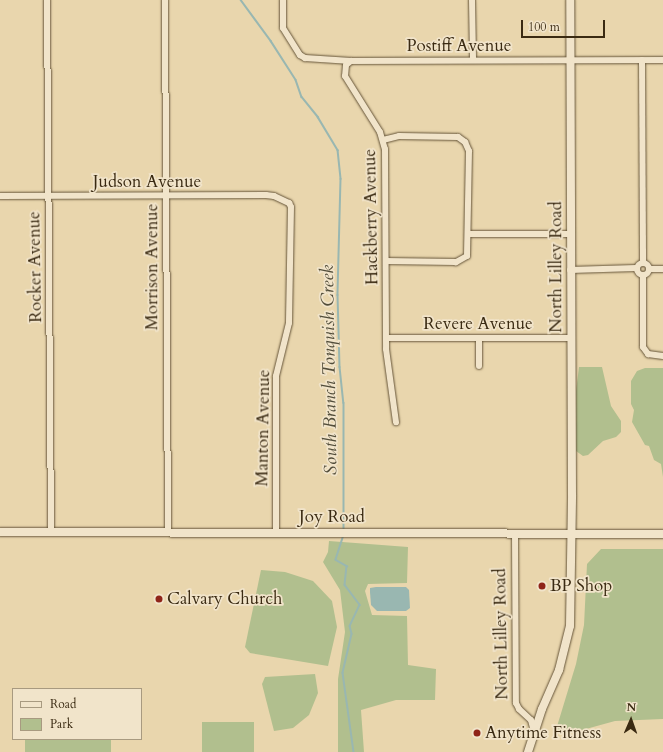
<!DOCTYPE html>
<html>
<head>
<meta charset="utf-8">
<style>
	body { margin:0 }
	#map { position:relative; width:663px; height:752px; overflow:hidden; background:#e9d6ad; font-family:Cardo,serif }
	div>[style] { position:absolute }
	.green>* { inset:0; background:#b1bf8e; transform-origin:0 0 }
	.water>* { inset:0; background:#99b7b1 }
	.stream>* { height:1.5px; margin:-0.75px; padding:0 0.75px; transform-origin:0.75px; border-radius:0.75px; background:#99b7b1 }
	.roads { filter:drop-shadow(0 0 1px #665539) drop-shadow(0 0 1px #665539) }
	.minor>* { height:6px; margin:-3px; padding:0 3px; transform-origin:3px; border-radius:3px; background:#f1e4ca }
	.minor>.ring { margin:-3px; padding:0; box-sizing:content-box; background:none; border:6px solid #f1e4ca; border-radius:50% }
	.tertiary>* { height:8px; margin:-4px; padding:0 4px; transform-origin:4px; border-radius:4px; background:#f1e4ca }
	.dots>* { width:11px; height:11px; translate:-50% -50%; box-sizing:border-box; border:2px solid #f1e4ca; border-radius:50% }
	span { translate:-50% -50%; white-space:nowrap; text-align:center; line-height:1.15; -webkit-text-stroke:3.5px #f1e4ca; paint-order:stroke }
	.street-label { font-size:17px; color:#3a2a12 }
	.poi-label { font-size:17px; color:#3a2a12 }
	.left { translate:0 -50%; text-align:left }
	.water-label { font-size:18px; color:#524d3a; font-style:italic }
	.legend { position:absolute; left:12px; top:688px; width:130px; height:52px; box-sizing:border-box; background:#f1e4ca; border:1px solid #a89a80; margin:0; padding:5px 7px; list-style:none; font-size:12px; color:#3a2a12 }
	.legend li { display:flex; align-items:center; gap:8px; height:20px }
	.legend b { width:20px; border:1px solid #a89a80 }
	.north { position:absolute; left:611px; top:700px; width:40px; height:40px; -webkit-text-stroke:3px #f1e4ca; paint-order:stroke; rotate:2deg; font-size:11px; font-weight:700; line-height:16px; text-align:center; color:#3a2a12 }
	.north::after { content:''; display:block; margin:auto; width:14px; height:18px; background:#3a2a12; clip-path:polygon(50% 0,100% 100%,50% 72%,0 100%) }
	.scale { position:absolute; left:521px; top:20px; width:84px; height:18px; box-sizing:border-box; border:2px solid #3a2a12; border-top:0; padding-left:5px; font-size:12px; line-height:14px; white-space:nowrap; color:#3a2a12; -webkit-text-stroke:3px #f1e4ca; paint-order:stroke }
</style>
</head>
<body>
<div id="map">
	<div class="green">
		<div style="clip-path:polygon(579px 367px,602px 367px,611px 406px,621px 421px,621px 432px,616px 437px,603px 441px,588px 455px,583px 456px,576px 451px,576px 391px)"></div>
		<div style="clip-path:polygon(645px 368px,663px 368px,663px 477px,661px 464px,654px 460px,649px 446px,645px 445px,632px 422px,634px 410px,631px 404px,631px 381px,637px 371px)"></div>
		<div style="clip-path:polygon(329px 541px,408px 547px,407px 583px,368px 584px,365px 591px,372px 615px,407px 616px,408px 665px,436px 669px,435px 700px,396px 700px,361px 710px,364px 752px,338px 752px,338px 679px,345px 632px,340px 590px,323px 562px,328px 552px)"></div>
		<div style="clip-path:polygon(601px 549px,663px 549px,663px 719px,615px 721px,575px 732px,555px 733px,576px 664px,584px 625px,587px 564px)"></div>
		<div style="clip-path:polygon(261px 570px,285px 572px,313px 581px,332px 601px,337px 627px,328px 666px,250px 653px,245px 647px)"></div>
		<div style="clip-path:polygon(315px 674px,318px 693px,309px 715px,293px 728px,274px 731px,262px 684px,265px 677px)"></div>
		<div style="left:202px;top:722px;width:52px;height:30px"></div>
		<div style="left:25px;top:739px;width:86px;height:13px"></div>
	</div>
	<div class="water">
		<div style="clip-path:polygon(376px 587px,406px 587px,409px 590px,410px 608px,406px 611px,377px 611px,371px 605px,370px 592px,370px 588px)"></div>
	</div>
	<div class="stream">
		<div style="left:241px;top:0;width:51px;rotate:53.8deg"></div>
		<div style="left:271px;top:41px;width:46px;rotate:57.3deg"></div>
		<div style="left:296px;top:80px;width:18px;rotate:71deg"></div>
		<div style="left:302px;top:97px;width:26px;rotate:51deg"></div>
		<div style="left:318px;top:117px;width:39px;rotate:59deg"></div>
		<div style="left:338px;top:150px;width:29px;rotate:84deg"></div>
		<div style="left:341px;top:179px;width:116px;rotate:91.5deg"></div>
		<div style="left:338px;top:295px;width:72px;rotate:88.4deg"></div>
		<div style="left:340px;top:367px;width:36px;rotate:84deg"></div>
		<div style="left:344px;top:403px;width:127px;rotate:90deg"></div>
		<div style="left:344px;top:535px;width:26px;rotate:108deg"></div>
		<div style="left:336px;top:560px;width:13px;rotate:29deg"></div>
		<div style="left:347px;top:566px;width:19px;rotate:96deg"></div>
		<div style="left:345px;top:585px;width:25px;rotate:53deg"></div>
		<div style="left:360px;top:605px;width:23px;rotate:115deg"></div>
		<div style="left:350px;top:626px;width:8px;rotate:76deg"></div>
		<div style="left:352px;top:634px;width:40px;rotate:103deg"></div>
		<div style="left:343px;top:673px;width:80px;rotate:82.1deg"></div>
	</div>
	<div class="roads">
		<div class="minor">
			<div style="left:47px;top:0;width:533px;rotate:89.57deg"></div>
			<div style="left:165px;top:0;width:533px;rotate:89.68deg"></div>
			<div style="left:283px;top:0;width:28px;rotate:90deg"></div>
			<div style="left:283px;top:28px;width:32px;rotate:58deg"></div>
			<div style="left:300px;top:55px;width:6px;rotate:31deg"></div>
			<div style="left:305px;top:58px;width:46px;rotate:3.7deg"></div>
			<div style="left:351px;top:61px;width:312px;rotate:-0.2deg"></div>
			<div style="left:472px;top:0;width:60px;rotate:89deg"></div>
			<div style="left:642px;top:60px;width:202px;rotate:89.7deg"></div>
			<div style="left:351px;top:61px;width:6px;rotate:141deg"></div>
			<div style="left:346px;top:65px;width:11px;rotate:95deg"></div>
			<div style="left:345px;top:76px;width:66px;rotate:58deg"></div>
			<div style="left:380px;top:132px;width:18px;rotate:74deg"></div>
			<div style="left:385px;top:149px;width:200px;rotate:89.7deg"></div>
			<div style="left:386px;top:349px;width:74px;rotate:82.2deg"></div>
			<div style="left:383px;top:140px;width:16px;rotate:-14deg"></div>
			<div style="left:399px;top:136px;width:59px;rotate:1deg"></div>
			<div style="left:458px;top:137px;width:9px;rotate:36deg"></div>
			<div style="left:465px;top:142px;width:10px;rotate:66deg"></div>
			<div style="left:469px;top:151px;width:105px;rotate:91.1deg"></div>
			<div style="left:467px;top:256px;width:13px;rotate:151deg"></div>
			<div style="left:456px;top:262px;width:70px;rotate:-179.2deg"></div>
			<div style="left:0;top:196px;width:266px;rotate:-0.2deg"></div>
			<div style="left:266px;top:195px;width:8px;rotate:7deg"></div>
			<div style="left:274px;top:196px;width:17px;rotate:25deg"></div>
			<div style="left:289px;top:203px;width:4px;rotate:63deg"></div>
			<div style="left:291px;top:207px;width:116px;rotate:91deg"></div>
			<div style="left:289px;top:323px;width:55px;rotate:103.8deg"></div>
			<div style="left:276px;top:376px;width:156px;rotate:90deg"></div>
			<div style="left:469px;top:234px;width:101px"></div>
			<div class="ring" style="left:637px;top:263px;width:6px;height:6px"></div>
			<div style="left:649px;top:269px;width:14px"></div>
			<div style="left:570px;top:270px;width:66px;rotate:-1.7deg"></div>
			<div style="left:643px;top:275px;width:72px;rotate:90deg"></div>
			<div style="left:643px;top:347px;width:9px;rotate:54deg"></div>
			<div style="left:648px;top:354px;width:15px;rotate:8deg"></div>
			<div style="left:386px;top:338px;width:185px"></div>
			<div style="left:479px;top:366px;width:27px;rotate:-90deg"></div>
			<div style="left:515px;top:533px;width:170px;rotate:89.7deg"></div>
			<div style="left:516px;top:703px;width:7px;rotate:63deg"></div>
			<div style="left:519px;top:709px;width:16px;rotate:43deg"></div>
			<div style="left:531px;top:720px;width:12px;rotate:76deg"></div>
		</div>
		<div class="tertiary">
			<div style="left:0;top:532px;width:663px;rotate:0.17deg"></div>
			<div style="left:528px;top:752px;width:45px;rotate:-72deg"></div>
			<div style="left:542px;top:709px;width:43px;rotate:-66.4deg"></div>
			<div style="left:559px;top:670px;width:45px;rotate:-76deg"></div>
			<div style="left:570px;top:626px;width:131px;rotate:-89.1deg"></div>
			<div style="left:572px;top:495px;width:495px;rotate:-90.2deg"></div>
		</div>
	</div>
	<div class="dots">
		<div style="left:542px;top:586px;background:#8f2418"></div>
		<div style="left:159px;top:599px;background:#8f2418"></div>
		<div style="left:477px;top:733px;background:#8f2418"></div>
	</div>
	<div class="street-label">
		<span style="left:459px;top:46px">Postiff Avenue</span>
		<span style="left:147px;top:182px">Judson Avenue</span>
		<span style="left:371px;top:217px;rotate:-91deg">Hackberry Avenue</span>
		<span style="left:35px;top:267px;rotate:-91deg">Rocker Avenue</span>
		<span style="left:152px;top:267px;rotate:-90deg">Morrison Avenue</span>
		<span style="left:556px;top:267px;rotate:-90deg">North Lilley Road</span>
		<span style="left:478px;top:324px">Revere Avenue</span>
		<span style="left:263px;top:428px;rotate:-89deg">Manton Avenue</span>
		<span style="left:332px;top:517px">Joy Road</span>
		<span style="left:501px;top:634px;rotate:-91deg">North Lilley Road</span>
	</div>
	<div class="poi-label">
		<span class="left" style="left:550px;top:586px">BP Shop</span>
		<span class="left" style="left:167px;top:599px">Calvary Church</span>
		<span class="left" style="left:485px;top:733px">Anytime Fitness</span>
	</div>
	<div class="water-label">
		<span style="left:330px;top:370px;rotate:-91deg">South Branch Tonquish Creek</span>
	</div>
	<ul class="legend">
	<li><b style="height:5px;background:#f1e4ca"></b>Road</li>
	<li><b style="height:11px;background:#b1bf8e"></b>Park</li>
	</ul>
	<div class="north">N</div>
	<div class="scale">100 m</div>
</div>
</body>
</html>
